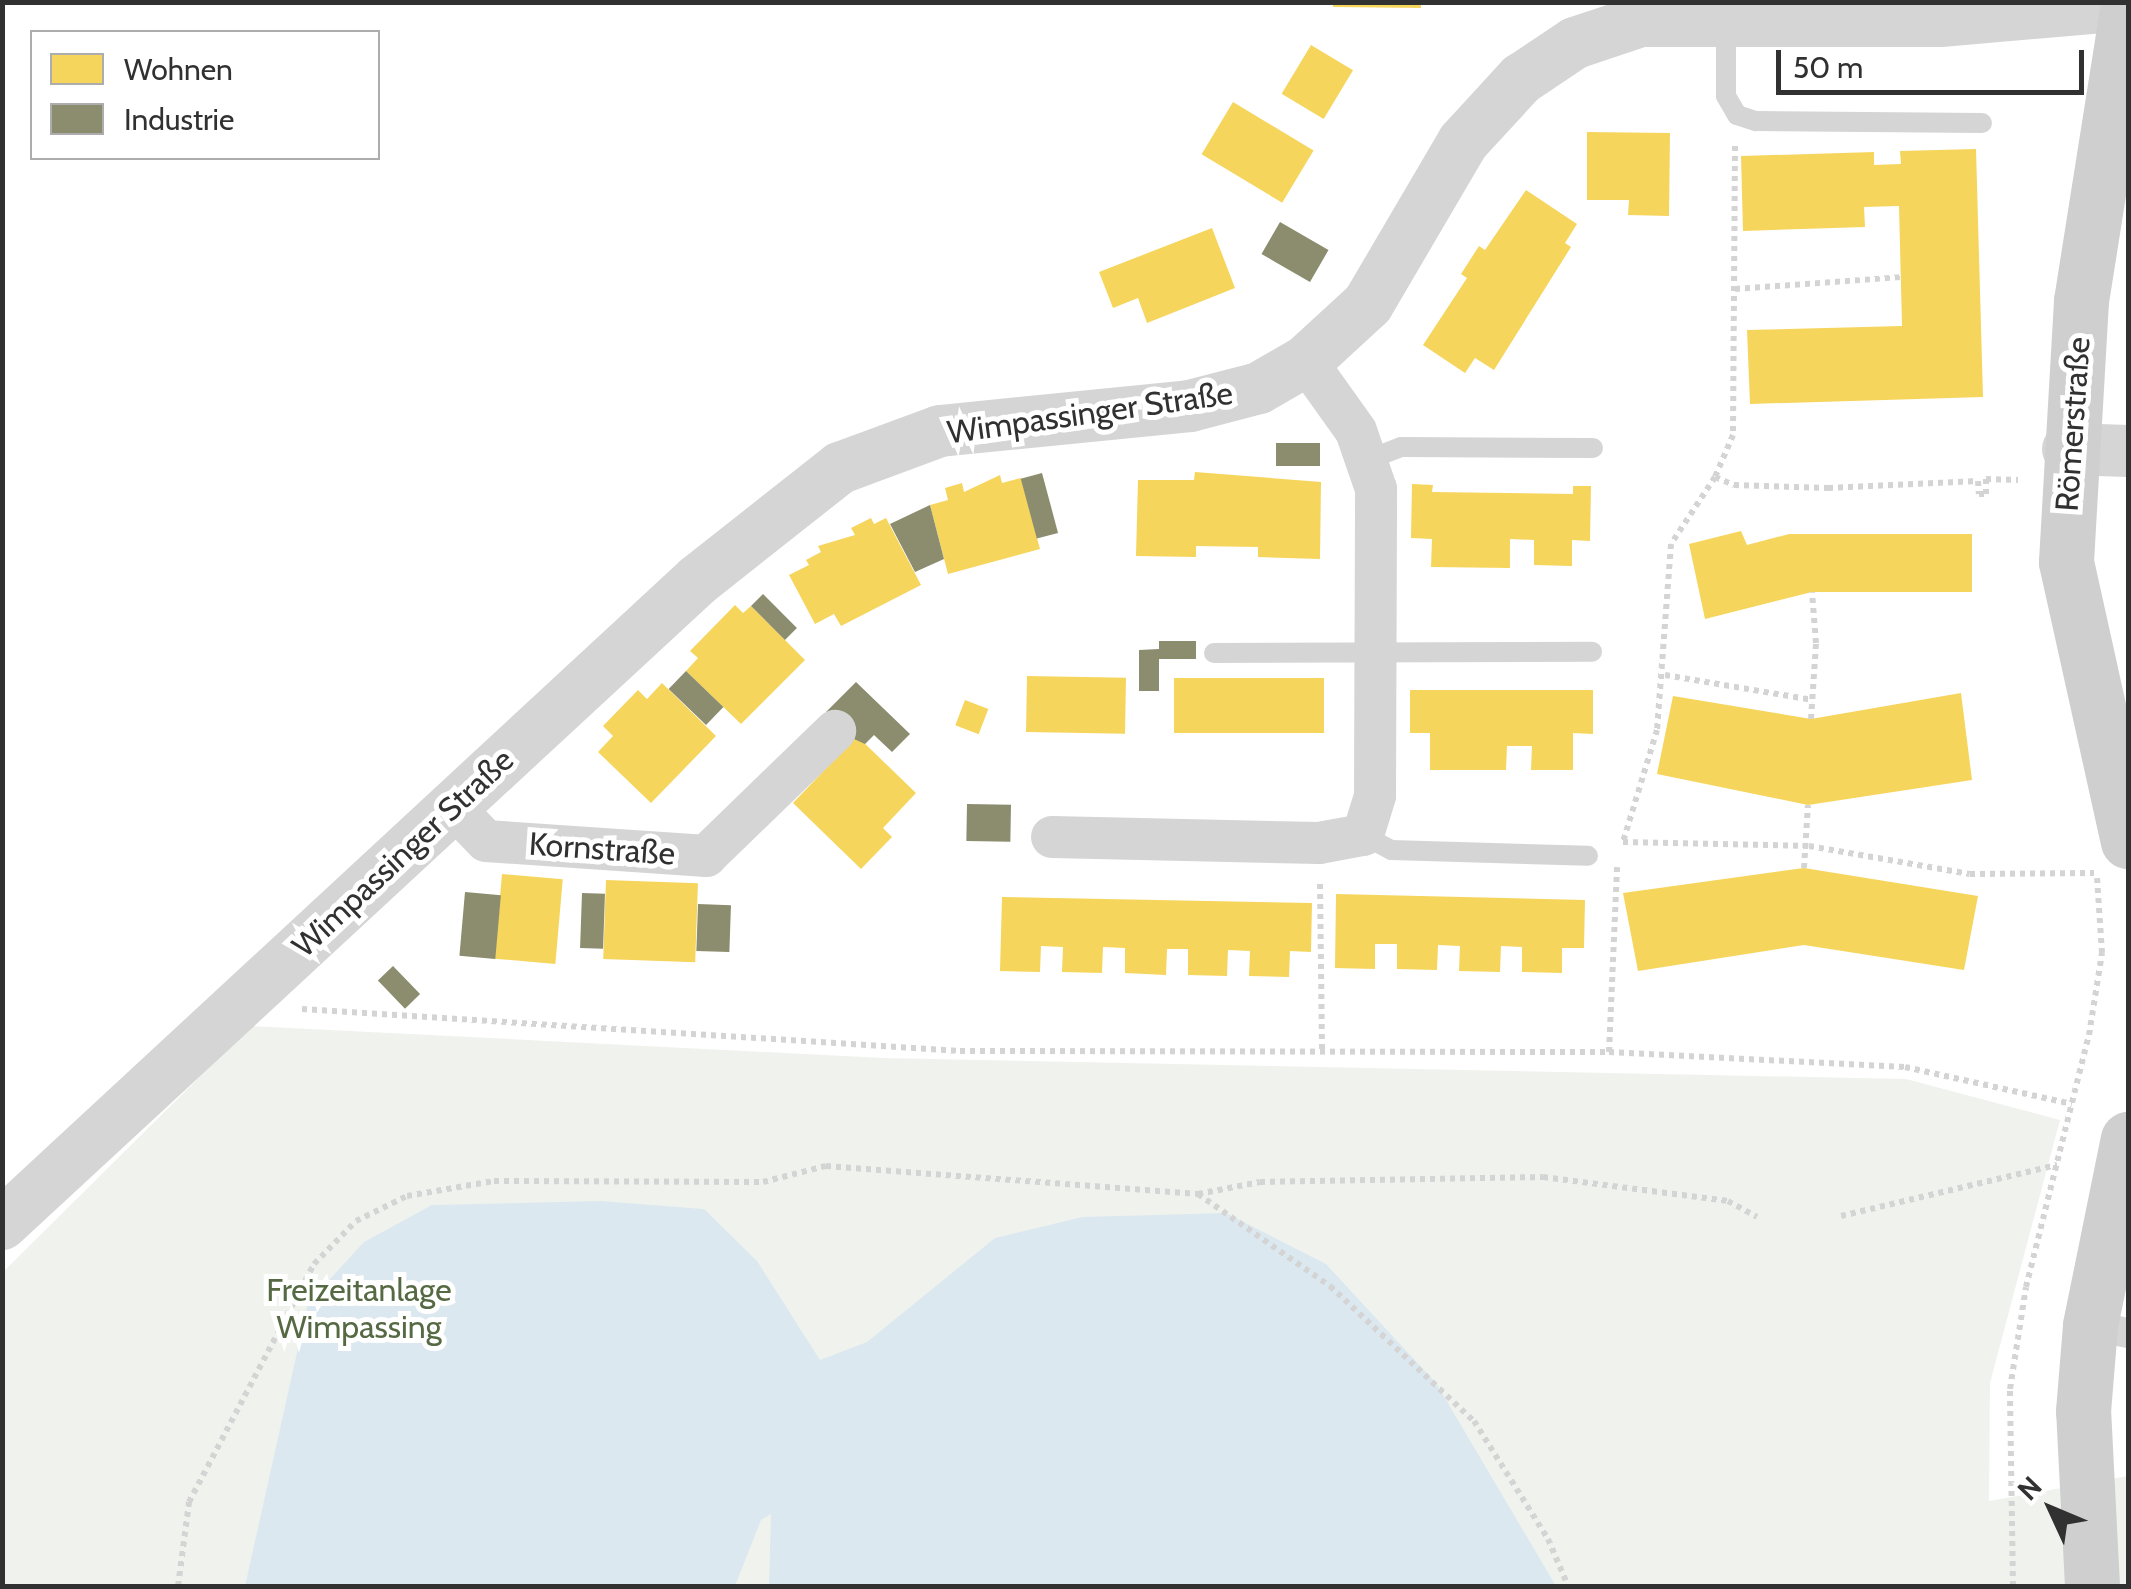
<!DOCTYPE html>
<html>
<head>
<meta charset="utf-8">
<style>
	body { margin:0 }
	#map { position:relative; width:2131px; height:1589px; overflow:hidden; background:#fff; font-family:Cabin,sans-serif }
	div>[style] { position:absolute }
	.green>* { inset:0; background:#f0f3ed }
	.water>* { inset:0; background:#dce8ef }
	.homes>* { inset:0; background:#f6d55c; transform-origin:0 0 }
	.industry>* { inset:0; background:#8c8c6e; transform-origin:0 0 }
	.path>* { height:6px; margin-top:-3px; transform-origin:0; background:repeating-linear-gradient(90deg,#d4d4d4 0 5px,transparent 0 10px) }
	.service>* { height:20px; margin:-10px; padding:0 10px; transform-origin:10px; border-radius:10px; background:#d5d5d5 }
	.pedestrian>* { height:30px; margin:-15px; padding:0 15px; transform-origin:15px; border-radius:15px; background:#d5d5d5 }
	.minor>* { height:42px; margin:-21px; padding:0 21px; transform-origin:21px; border-radius:21px; background:#d5d5d5 }
	.tertiary>* { height:52px; margin:-26px; padding:0 26px; transform-origin:26px; border-radius:26px; background:#d5d5d5 }
	.secondary>* { height:55px; margin:-27.5px; padding:0 27.5px; transform-origin:27.5px; border-radius:27.5px; background:#cfcfcf }
	span { translate:-50% -50%; white-space:nowrap; text-align:center; line-height:1.15; -webkit-text-stroke:10px #fff; paint-order:stroke }
	.street-label { font-size:32px; color:#313131 }
	.park-label { font-size:32px; color:#556943 }
	.frame { position:absolute; inset:0; border:5px solid #313131; pointer-events:none }
	.legend { position:absolute; left:30px; top:30px; width:350px; height:130px; box-sizing:border-box; background:#fff; border:2px solid #adadad; margin:0; padding:12px 18px; list-style:none; font-size:30px; color:#313131 }
	.legend li { display:flex; align-items:center; gap:20px; height:50px }
	.legend b { width:50px; border:2px solid #adadad }
	.north { position:absolute; left:2001px; top:1459px; width:100px; height:100px; -webkit-text-stroke:8px #fff; paint-order:stroke; rotate:314deg; font-size:28px; font-weight:700; line-height:40px; text-align:center; color:#313131 }
	.north::after { content:''; display:block; margin:auto; width:35px; height:45px; background:#313131; clip-path:polygon(50% 0,100% 100%,50% 72%,0 100%) }
	.scale { position:absolute; left:1776px; top:50px; width:308px; height:45px; box-sizing:border-box; border:5px solid #313131; border-top:0; padding-left:12px; font-size:30px; line-height:35px; white-space:nowrap; color:#313131; -webkit-text-stroke:8px #fff; paint-order:stroke }
</style>
</head>
<body>
<div id="map">
	<div class="green">
		<div style="clip-path:polygon(251px 1026px,883px 1058px,1906px 1079px,2060px 1120px,1990px 1383px,1989px 1501px,2128px 1476px,2128px 1586px,3px 1586px,3px 1272px)"></div>
	</div>
	<div class="water">
		<div style="clip-path:polygon(600px 1201px,704px 1209px,757px 1261px,820px 1360px,867px 1342px,995px 1238px,1082px 1217px,1226px 1213px,1326px 1264px,1436px 1383px,1556px 1586px,769px 1586px,771px 1514px,761px 1520px,735px 1586px,245px 1586px,308px 1303px,364px 1242px,432px 1205px)"></div>
	</div>
	<div class="homes">
		<div style="clip-path:polygon(1333px 2px,1421px 2px,1421px 8px,1333px 7px)"></div>
		<div style="left:1311px;top:45px;width:49px;height:57px;rotate:31deg"></div>
		<div style="left:1233px;top:102px;width:94px;height:61px;rotate:31deg"></div>
		<div style="clip-path:polygon(1587px 132px,1670px 133px,1669px 216px,1628px 215px,1629px 200px,1587px 200px)"></div>
		<div style="clip-path:polygon(1976px 149px,1983px 397px,1750px 404px,1747px 330px,1902px 326px,1899px 206px,1864px 207px,1865px 227px,1743px 231px,1741px 156px,1874px 152px,1874px 165px,1901px 164px,1900px 151px)"></div>
		<div style="clip-path:polygon(1526px 190px,1577px 224px,1565px 243px,1571px 247px,1494px 370px,1475px 358px,1465px 373px,1423px 345px,1467px 278px,1461px 274px,1479px 246px,1485px 250px)"></div>
		<div style="clip-path:polygon(1212px 228px,1235px 288px,1147px 323px,1138px 298px,1113px 308px,1099px 272px)"></div>
		<div style="clip-path:polygon(1195px 472px,1321px 482px,1320px 559px,1258px 557px,1258px 547px,1196px 546px,1196px 557px,1136px 556px,1138px 480px,1194px 480px)"></div>
		<div style="clip-path:polygon(1000px 475px,1002px 483px,1021px 478px,1040px 549px,948px 574px,930px 505px,948px 500px,945px 488px,962px 483px,964px 492px)"></div>
		<div style="clip-path:polygon(1412px 484px,1433px 485px,1432px 492px,1573px 494px,1573px 486px,1591px 486px,1590px 541px,1572px 540px,1572px 566px,1534px 565px,1534px 540px,1510px 539px,1510px 568px,1431px 567px,1432px 539px,1411px 538px)"></div>
		<div style="clip-path:polygon(871px 518px,874px 524px,886px 518px,921px 585px,841px 626px,834px 614px,815px 624px,789px 575px,809px 565px,806px 560px,821px 552px,818px 546px,855px 535px,851px 528px)"></div>
		<div style="clip-path:polygon(1741px 531px,1747px 545px,1789px 534px,1972px 534px,1972px 592px,1812px 592px,1705px 619px,1689px 544px)"></div>
		<div style="clip-path:polygon(735px 605px,743px 613px,751px 606px,805px 660px,741px 724px,686px 671px,698px 658px,690px 651px)"></div>
		<div style="left:1027px;top:676px;width:99px;height:56px;rotate:1deg"></div>
		<div style="left:1174px;top:678px;width:150px;height:55px"></div>
		<div style="clip-path:polygon(662px 683px,716px 736px,651px 803px,598px 752px,613px 736px,603px 726px,638px 690px,647px 699px)"></div>
		<div style="clip-path:polygon(1410px 690px,1593px 690px,1593px 734px,1573px 733px,1573px 770px,1531px 770px,1532px 746px,1507px 746px,1506px 770px,1430px 770px,1430px 733px,1410px 733px)"></div>
		<div style="clip-path:polygon(1961px 693px,1972px 780px,1808px 805px,1657px 774px,1673px 696px,1811px 719px)"></div>
		<div style="left:965px;top:700px;width:25px;height:27px;rotate:21deg"></div>
		<div style="clip-path:polygon(857px 736px,916px 793px,883px 828px,892px 837px,861px 869px,793px 803px)"></div>
		<div style="clip-path:polygon(1804px 868px,1978px 896px,1964px 970px,1804px 945px,1638px 971px,1623px 893px)"></div>
		<div style="left:502px;top:874px;width:61px;height:85px;rotate:5deg"></div>
		<div style="left:606px;top:880px;width:92px;height:79px;rotate:2deg"></div>
		<div style="clip-path:polygon(1336px 894px,1585px 900px,1584px 948px,1562px 948px,1562px 973px,1522px 972px,1522px 947px,1501px 946px,1500px 972px,1459px 971px,1460px 946px,1438px 945px,1437px 970px,1397px 969px,1397px 944px,1375px 944px,1375px 969px,1335px 968px)"></div>
		<div style="clip-path:polygon(1002px 897px,1312px 903px,1311px 952px,1290px 951px,1289px 977px,1249px 976px,1250px 951px,1228px 950px,1227px 976px,1188px 975px,1188px 949px,1167px 949px,1166px 975px,1125px 973px,1125px 948px,1103px 947px,1102px 973px,1062px 972px,1063px 947px,1041px 946px,1040px 972px,1000px 971px)"></div>
	</div>
	<div class="industry">
		<div style="left:1280px;top:222px;width:56px;height:37px;rotate:30deg"></div>
		<div style="left:1276px;top:443px;width:44px;height:23px"></div>
		<div style="left:1042px;top:473px;width:62px;height:22px;rotate:75deg"></div>
		<div style="clip-path:polygon(930px 505px,944px 559px,915px 572px,890px 524px)"></div>
		<div style="left:763px;top:594px;width:48px;height:17px;rotate:45deg"></div>
		<div style="clip-path:polygon(1159px 641px,1196px 641px,1196px 659px,1159px 659px,1159px 691px,1139px 691px,1139px 650px,1159px 649px)"></div>
		<div style="left:686px;top:671px;width:52px;height:25px;rotate:44deg"></div>
		<div style="clip-path:polygon(856px 682px,910px 734px,892px 752px,874px 735px,865px 744px,854px 739px,826px 712px)"></div>
		<div style="left:967px;top:804px;width:44px;height:37px;rotate:1deg"></div>
		<div style="left:465px;top:892px;width:36px;height:64px;rotate:5deg"></div>
		<div style="left:582px;top:893px;width:23px;height:55px;rotate:2deg"></div>
		<div style="left:698px;top:904px;width:33px;height:47px;rotate:2deg"></div>
		<div style="left:393px;top:966px;width:39px;height:21px;rotate:46deg"></div>
	</div>
	<div class="path">
		<div style="left:1735px;top:146px;width:289px;rotate:90.4deg"></div>
		<div style="left:1733px;top:435px;width:46px;rotate:113.2deg"></div>
		<div style="left:1715px;top:477px;width:80px;rotate:123.3deg"></div>
		<div style="left:1671px;top:544px;width:187px;rotate:94.3deg"></div>
		<div style="left:1657px;top:730px;width:117px;rotate:106.9deg"></div>
		<div style="left:1623px;top:842px;width:186px;rotate:1.2deg"></div>
		<div style="left:1809px;top:846px;width:163px;rotate:9.9deg"></div>
		<div style="left:1970px;top:874px;width:124px;rotate:-0.5deg"></div>
		<div style="left:1735px;top:289px;width:166px;rotate:-4.1deg"></div>
		<div style="left:1715px;top:477px;width:21px;rotate:23deg"></div>
		<div style="left:1734px;top:485px;width:94px;rotate:1.8deg"></div>
		<div style="left:1828px;top:488px;width:150px;rotate:-2.7deg"></div>
		<div style="left:1978px;top:481px;width:13px;rotate:86deg"></div>
		<div style="left:1979px;top:494px;width:7px"></div>
		<div style="left:1986px;top:494px;width:15px;rotate:-90deg"></div>
		<div style="left:1986px;top:479px;width:32px;rotate:2deg"></div>
		<div style="left:1665px;top:675px;width:150px;rotate:9.6deg"></div>
		<div style="left:1811px;top:719px;width:76px;rotate:-86.2deg"></div>
		<div style="left:1816px;top:643px;width:51px;rotate:-94.5deg"></div>
		<div style="left:1804px;top:868px;width:63px;rotate:-86.4deg"></div>
		<div style="left:1320px;top:884px;width:169px;rotate:89.3deg"></div>
		<div style="left:302px;top:1009px;width:659px;rotate:3.65deg"></div>
		<div style="left:960px;top:1051px;width:649px;rotate:0.09deg"></div>
		<div style="left:1609px;top:1052px;width:296px;rotate:2.9deg"></div>
		<div style="left:1905px;top:1067px;width:171px;rotate:12.5deg"></div>
		<div style="left:1609px;top:1052px;width:185px;rotate:-87.5deg"></div>
		<div style="left:1198px;top:1194px;width:161px;rotate:34.9deg"></div>
		<div style="left:1330px;top:1286px;width:197px;rotate:43.2deg"></div>
		<div style="left:1474px;top:1421px;width:139px;rotate:57.9deg"></div>
		<div style="left:1548px;top:1539px;width:51px;rotate:66.9deg"></div>
		<div style="left:1841px;top:1216px;width:222px;rotate:-13.3deg"></div>
		<div style="left:178px;top:1586px;width:85px;rotate:-82.5deg"></div>
		<div style="left:189px;top:1502px;width:269px;rotate:-62.3deg"></div>
		<div style="left:314px;top:1264px;width:60px;rotate:-45.7deg"></div>
		<div style="left:356px;top:1221px;width:57px;rotate:-26.1deg"></div>
		<div style="left:407px;top:1196px;width:88px;rotate:-9.8deg"></div>
		<div style="left:494px;top:1181px;width:269px;rotate:0.2deg"></div>
		<div style="left:763px;top:1182px;width:65px;rotate:-14.3deg"></div>
		<div style="left:826px;top:1166px;width:373px;rotate:4.3deg"></div>
		<div style="left:1198px;top:1194px;width:63px;rotate:-11deg"></div>
		<div style="left:1260px;top:1182px;width:283px;rotate:-1deg"></div>
		<div style="left:1543px;top:1177px;width:187px;rotate:7.4deg"></div>
		<div style="left:1728px;top:1201px;width:33px;rotate:29deg"></div>
		<div style="left:2013px;top:1586px;width:197px;rotate:-90.9deg"></div>
		<div style="left:2010px;top:1389px;width:103px;rotate:-81.1deg"></div>
		<div style="left:2026px;top:1287px;width:260px;rotate:-76deg"></div>
		<div style="left:2089px;top:1035px;width:83px;rotate:-81deg"></div>
		<div style="left:2102px;top:953px;width:75px;rotate:-93.8deg"></div>
	</div>
	<div class="service">
		<div style="left:1726px;top:23px;width:73px;rotate:90deg"></div>
		<div style="left:1726px;top:96px;width:22px;rotate:60deg"></div>
		<div style="left:1737px;top:115px;width:20px;rotate:18deg"></div>
		<div style="left:1756px;top:121px;width:226px;rotate:0.5deg"></div>
		<div style="left:1370px;top:459px;width:33px;rotate:-21deg"></div>
		<div style="left:1401px;top:447px;width:192px;rotate:0.3deg"></div>
		<div style="left:1214px;top:653px;width:378px;rotate:-0.2deg"></div>
		<div style="left:1363px;top:835px;width:32px;rotate:28deg"></div>
		<div style="left:1391px;top:850px;width:197px;rotate:1.7deg"></div>
	</div>
	<div class="pedestrian">
		<div style="left:2090px;top:1325px;width:39px;rotate:12deg"></div>
	</div>
	<div class="minor">
		<div style="left:453px;top:807px;width:47px;rotate:45.9deg"></div>
		<div style="left:486px;top:841px;width:221px;rotate:3.9deg"></div>
		<div style="left:706px;top:856px;width:180px;rotate:-44.1deg"></div>
		<div style="left:1052px;top:837px;width:267px;rotate:1.3deg"></div>
		<div style="left:1319px;top:843px;width:45px;rotate:-10.3deg"></div>
		<div style="left:1363px;top:835px;width:41px;rotate:-72.9deg"></div>
		<div style="left:1375px;top:796px;width:307px;rotate:-89.8deg"></div>
		<div style="left:1376px;top:489px;width:61px;rotate:-109deg"></div>
		<div style="left:1356px;top:431px;width:86px;rotate:-125.5deg"></div>
	</div>
	<div class="tertiary">
		<div style="left:2068px;top:449px;width:60px;rotate:1.9deg"></div>
		<div style="left:2px;top:1224px;width:948px;rotate:-42.78deg"></div>
		<div style="left:698px;top:580px;width:181px;rotate:-38.3deg"></div>
		<div style="left:840px;top:468px;width:107px;rotate:-20.3deg"></div>
		<div style="left:940px;top:431px;width:251px;rotate:-5.7deg"></div>
		<div style="left:1190px;top:406px;width:71px;rotate:-14.6deg"></div>
		<div style="left:1259px;top:388px;width:54px;rotate:-29.9deg"></div>
		<div style="left:1306px;top:361px;width:84px;rotate:-42.6deg"></div>
		<div style="left:1368px;top:304px;width:188px;rotate:-59.6deg"></div>
		<div style="left:1463px;top:142px;width:86px;rotate:-47.4deg"></div>
		<div style="left:1521px;top:79px;width:65px;rotate:-33.7deg"></div>
		<div style="left:1575px;top:43px;width:70px;rotate:-18.4deg"></div>
		<div style="left:1641px;top:21px;width:299px"></div>
		<div style="left:1940px;top:21px;width:189px;rotate:-4.9deg"></div>
	</div>
	<div class="secondary">
		<div style="left:2128px;top:4px;width:301px;rotate:99deg"></div>
		<div style="left:2081px;top:301px;width:261px;rotate:93.3deg"></div>
		<div style="left:2066px;top:562px;width:286px;rotate:77.5deg"></div>
		<div style="left:2092px;top:1586px;width:175px;rotate:-92.9deg"></div>
		<div style="left:2083px;top:1411px;width:86px;rotate:-85.3deg"></div>
		<div style="left:2090px;top:1325px;width:190px;rotate:-78.5deg"></div>
	</div>
	<div class="street-label">
		<span style="left:1090px;top:413px;rotate:-8deg">Wimpassinger Straße</span>
		<span style="left:2073px;top:424px;rotate:-86deg">Römerstraße</span>
		<span style="left:602px;top:849px;rotate:4deg">Kornstraße</span>
		<span style="left:403px;top:853px;rotate:-43deg">Wimpassinger Straße</span>
	</div>
	<div class="park-label">
		<span style="left:359px;top:1309px">Freizeitanlage<br>Wimpassing</span>
	</div>
	<div class="frame"></div>
	<ul class="legend">
	<li><b style="height:28px;background:#f6d55c"></b>Wohnen</li>
	<li><b style="height:28px;background:#8c8c6e"></b>Industrie</li>
	</ul>
	<div class="north">N</div>
	<div class="scale">50 m</div>
</div>
</body>
</html>
